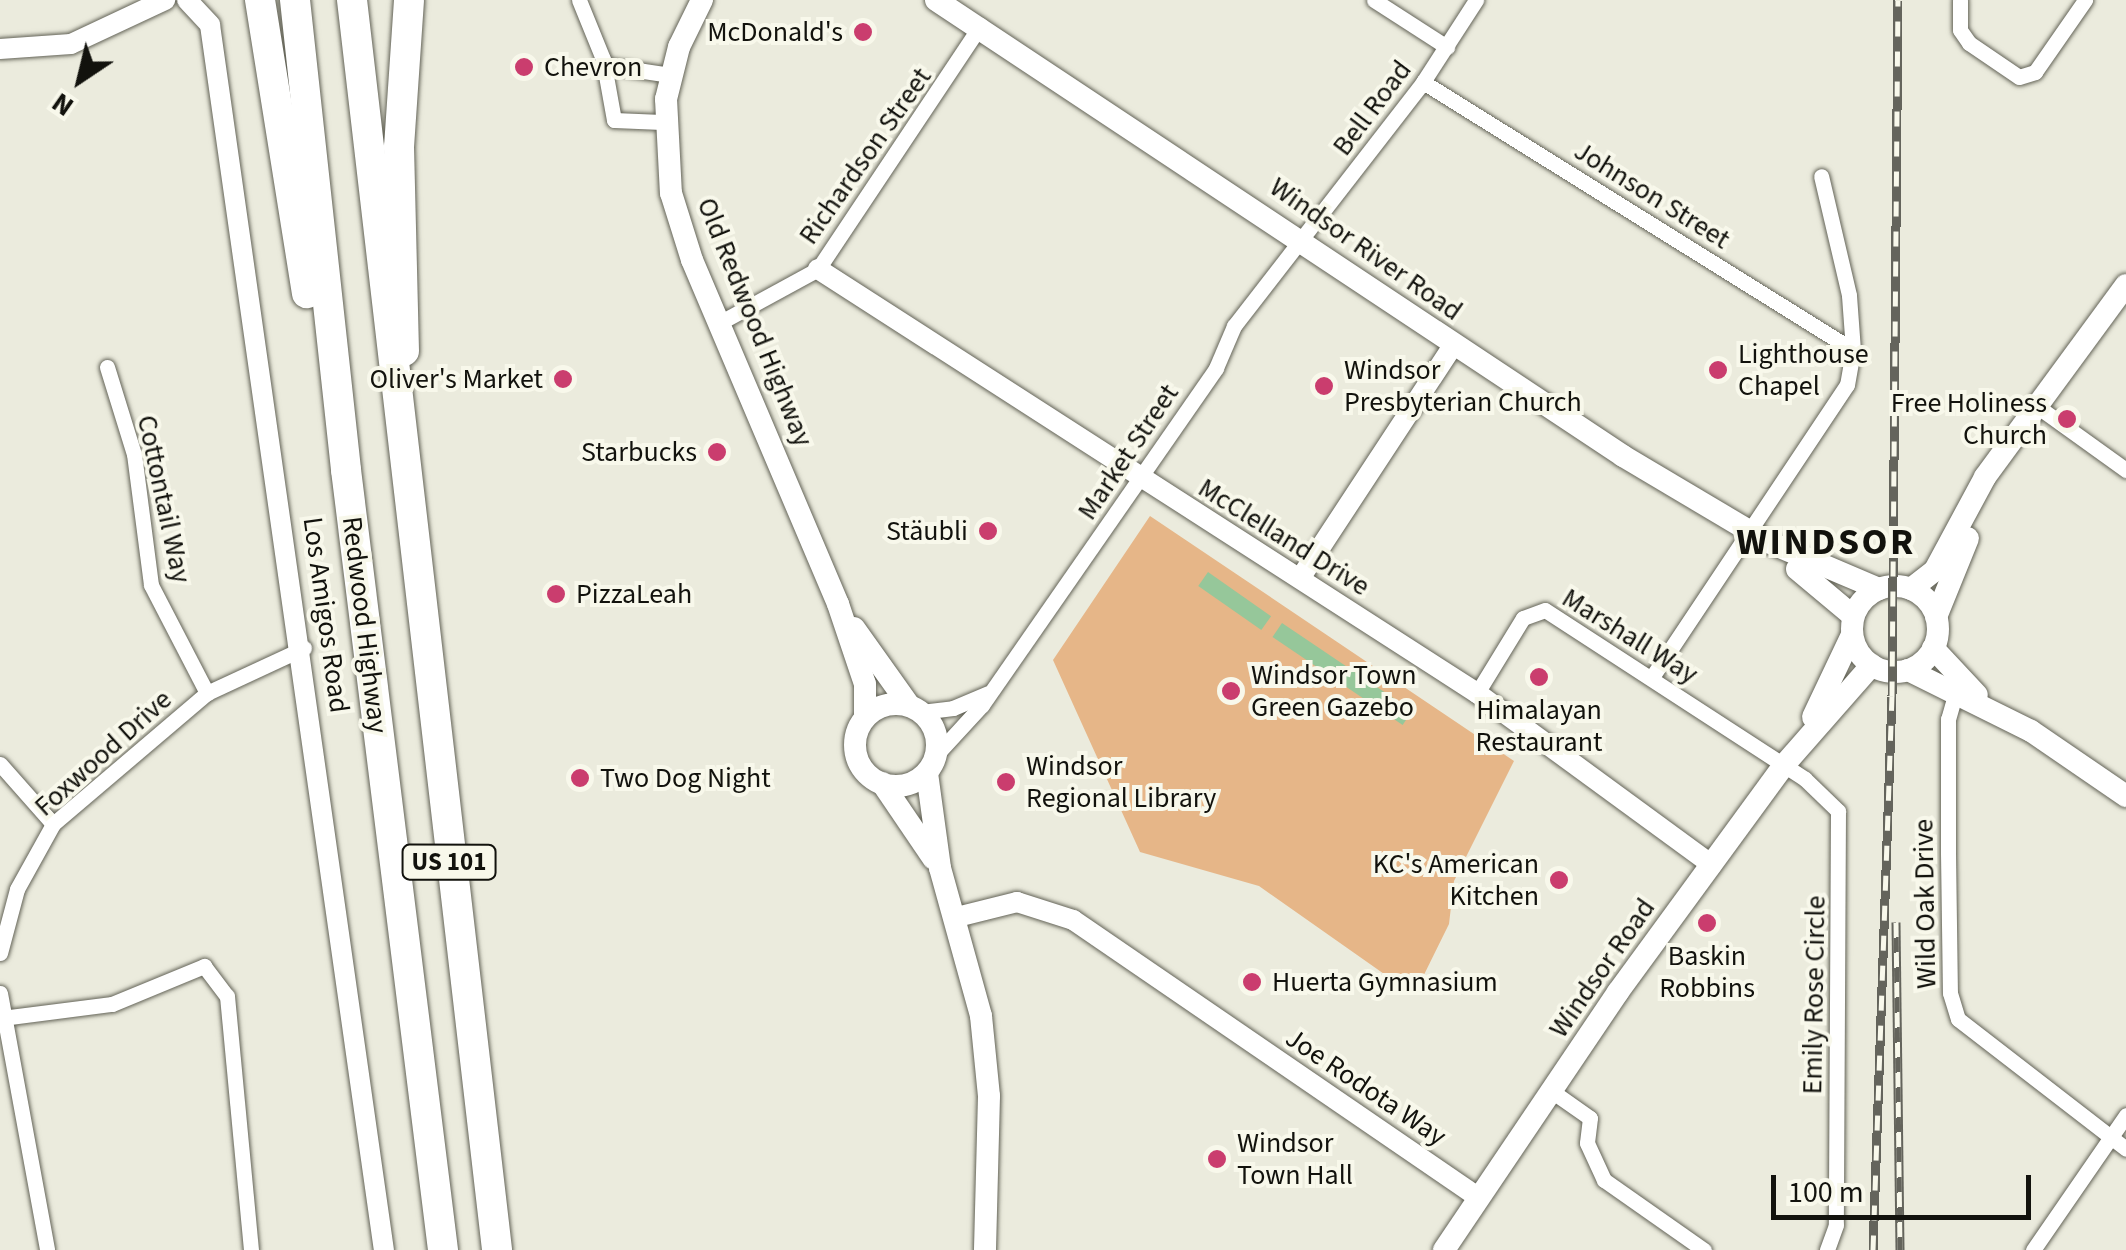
<!DOCTYPE html>
<html>
<head>
<meta charset="utf-8">
<style>
	body { margin:0 }
	#map { position:relative; width:2126px; height:1250px; overflow:hidden; background:#ebebdd; font-family:"Source Sans 3",sans-serif }
	div>[style] { position:absolute }
	.green>* { inset:0; background:#e6b688 }
	.water>* { inset:0; background:#96c79a; transform-origin:0 0 }
	.roads { filter:drop-shadow(0 0 2px #636357) drop-shadow(0 0 2px #636357) }
	.minor>* { height:15px; margin:-7.5px; padding:0 7.5px; transform-origin:7.5px; border-radius:7.5px; background:#fff }
	.tertiary>* { height:20px; margin:-10px; padding:0 10px; transform-origin:10px; border-radius:10px; background:#fff }
	.secondary>* { height:22px; margin:-11px; padding:0 11px; transform-origin:11px; border-radius:11px; background:#fff }
	.secondary>.ring { margin:-11px; padding:0; box-sizing:content-box; background:none; border:22px solid #fff; border-radius:50% }
	.motorway>* { height:30px; margin:-15px; padding:0 15px; transform-origin:15px; border-radius:15px; background:#fff }
	.rail>* { height:9px; margin-top:-4.5px; transform-origin:0; background:repeating-linear-gradient(90deg,#f8f8eb 0 15px,#64645c 0 30px); box-sizing:border-box; border-block:2px solid #64645c }
	.dots>* { width:28px; height:28px; translate:-50% -50%; box-sizing:border-box; border:5px solid #f8f8eb; border-radius:50% }
	span { translate:-50% -50%; white-space:nowrap; text-align:center; line-height:1.15; -webkit-text-stroke:8px #f8f8eb; paint-order:stroke }
	.shield-label span { padding:2px 8px; background:#f8f8eb; border:2px solid; border-radius:8px; -webkit-text-stroke-width:0 }
	.shield-label { font-size:25px; color:#12120d; font-weight:700 }
	.poi-label { font-size:28px; color:#12120d }
	.right { translate:-100% -50%; text-align:right }
	.left { translate:0 -50%; text-align:left }
	.street-label { font-size:28px; color:#12120d }
	.district-label { font-size:38px; color:#12120d; font-weight:700; letter-spacing:2.5px }
	.north { position:absolute; left:30px; top:30px; width:100px; height:100px; -webkit-text-stroke:8px #f8f8eb; paint-order:stroke; rotate:215deg; font-size:28px; font-weight:700; line-height:40px; text-align:center; color:#12120d }
	.north::after { content:''; display:block; margin:auto; width:35px; height:45px; background:#12120d; clip-path:polygon(50% 0,100% 100%,50% 72%,0 100%) }
	.scale { position:absolute; left:1771px; top:1175px; width:260px; height:45px; box-sizing:border-box; border:5px solid #12120d; border-top:0; padding-left:12px; font-size:30px; line-height:35px; white-space:nowrap; color:#12120d; -webkit-text-stroke:8px #f8f8eb; paint-order:stroke }
</style>
</head>
<body>
<div id="map">
	<div class="green">
		<div style="clip-path:polygon(1150px 516px,1514px 761px,1454px 881px,1449px 924px,1414px 995px,1259px 886px,1140px 852px,1053px 660px)"></div>
	</div>
	<div class="water">
		<div style="left:1208px;top:572px;width:77px;height:17px;rotate:35deg"></div>
		<div style="left:1282px;top:623px;width:157px;height:17px;rotate:34deg"></div>
	</div>
	<div class="roads">
		<div class="minor">
			<div style="left:579px;top:0;width:64px;rotate:67.9deg"></div>
			<div style="left:603px;top:59px;width:62px;rotate:79.8deg"></div>
			<div style="left:614px;top:120px;width:48px;rotate:2.4deg"></div>
			<div style="left:1374px;top:0;width:87px;rotate:32.8deg"></div>
			<div style="left:1960px;top:0;width:30px;rotate:90deg"></div>
			<div style="left:1960px;top:30px;width:16px;rotate:55deg"></div>
			<div style="left:1969px;top:43px;width:60px;rotate:34.2deg"></div>
			<div style="left:2019px;top:77px;width:17px;rotate:-17deg"></div>
			<div style="left:2035px;top:72px;width:88px;rotate:-55.2deg"></div>
			<div style="left:604px;top:65px;width:67px;rotate:8.6deg"></div>
			<div style="left:1423px;top:82px;width:507px;rotate:31.93deg"></div>
			<div style="left:719px;top:323px;width:113px;rotate:-28.6deg"></div>
			<div style="left:818px;top:269px;width:293px;rotate:-56.3deg"></div>
			<div style="left:107px;top:367px;width:91px;rotate:72.8deg"></div>
			<div style="left:134px;top:454px;width:132px;rotate:82.6deg"></div>
			<div style="left:151px;top:585px;width:122px;rotate:62.6deg"></div>
			<div style="left:2041px;top:409px;width:105px;rotate:35.7deg"></div>
			<div style="left:1652px;top:677px;width:351px;rotate:-56.3deg"></div>
			<div style="left:1847px;top:385px;width:36px;rotate:-80deg"></div>
			<div style="left:1853px;top:350px;width:55px;rotate:-94.2deg"></div>
			<div style="left:1849px;top:295px;width:122px;rotate:-103.2deg"></div>
			<div style="left:1477px;top:693px;width:88px;rotate:-58.5deg"></div>
			<div style="left:1523px;top:618px;width:23px;rotate:-20deg"></div>
			<div style="left:1545px;top:610px;width:310px;rotate:33deg"></div>
			<div style="left:1805px;top:779px;width:46px;rotate:44.1deg"></div>
			<div style="left:1838px;top:811px;width:414px;rotate:90.3deg"></div>
			<div style="left:1836px;top:1225px;width:27px;rotate:110deg"></div>
			<div style="left:1955px;top:695px;width:25px;rotate:106deg"></div>
			<div style="left:1948px;top:719px;width:134px;rotate:90deg"></div>
			<div style="left:1948px;top:853px;width:140px;rotate:89.2deg"></div>
			<div style="left:1950px;top:993px;width:27px;rotate:73deg"></div>
			<div style="left:1958px;top:1019px;width:212px;rotate:37.7deg"></div>
			<div style="left:921px;top:712px;width:32px;rotate:-7deg"></div>
			<div style="left:953px;top:708px;width:38px;rotate:-23deg"></div>
			<div style="left:936px;top:755px;width:68px;rotate:-47.4deg"></div>
			<div style="left:982px;top:705px;width:410px;rotate:-55.2deg"></div>
			<div style="left:1216px;top:368px;width:46px;rotate:-66.8deg"></div>
			<div style="left:1234px;top:326px;width:309px;rotate:-52.2deg"></div>
			<div style="left:1423px;top:82px;width:98px;rotate:-57.1deg"></div>
			<div style="left:0;top:764px;width:80px;rotate:48.5deg"></div>
			<div style="left:0;top:953px;width:66px;rotate:-75.1deg"></div>
			<div style="left:17px;top:889px;width:74px;rotate:-61deg"></div>
			<div style="left:53px;top:824px;width:202px;rotate:-40.4deg"></div>
			<div style="left:207px;top:693px;width:107px;rotate:-24.9deg"></div>
			<div style="left:0;top:993px;width:261px;rotate:79.6deg"></div>
			<div style="left:2px;top:1018px;width:111px;rotate:-7.3deg"></div>
			<div style="left:112px;top:1004px;width:100px;rotate:-22.4deg"></div>
			<div style="left:204px;top:966px;width:38px;rotate:53deg"></div>
			<div style="left:227px;top:996px;width:255px;rotate:84.6deg"></div>
			<div style="left:1553px;top:1092px;width:45px;rotate:35.1deg"></div>
			<div style="left:1590px;top:1118px;width:25px;rotate:97deg"></div>
			<div style="left:1587px;top:1143px;width:41px;rotate:65.3deg"></div>
			<div style="left:1604px;top:1180px;width:122px;rotate:35deg"></div>
			<div style="left:2033px;top:1250px;width:164px;rotate:-55.4deg"></div>
		</div>
		<div class="tertiary">
			<div style="left:187px;top:0;width:34px;rotate:47deg"></div>
			<div style="left:210px;top:25px;width:1237px;rotate:81.92deg"></div>
			<div style="left:0;top:49px;width:71px;rotate:-4deg"></div>
			<div style="left:71px;top:44px;width:104px;rotate:-25.1deg"></div>
			<div style="left:818px;top:269px;width:784px;rotate:32.76deg"></div>
			<div style="left:1477px;top:693px;width:291px;rotate:36.2deg"></div>
			<div style="left:1301px;top:577px;width:277px;rotate:-56.7deg"></div>
			<div style="left:957px;top:917px;width:62px;rotate:-14deg"></div>
			<div style="left:1017px;top:902px;width:59px;rotate:17.8deg"></div>
			<div style="left:1073px;top:920px;width:492px;rotate:34.4deg"></div>
		</div>
		<div class="secondary">
			<div style="left:702px;top:0;width:52px;rotate:116.1deg"></div>
			<div style="left:679px;top:47px;width:54px;rotate:104deg"></div>
			<div style="left:666px;top:99px;width:94px;rotate:87deg"></div>
			<div style="left:671px;top:193px;width:70px;rotate:72.6deg"></div>
			<div style="left:692px;top:260px;width:374px;rotate:67deg"></div>
			<div style="left:838px;top:604px;width:84px;rotate:71.4deg"></div>
			<div style="left:865px;top:684px;width:33px;rotate:90deg"></div>
			<div style="left:936px;top:0;width:825px;rotate:33.57deg"></div>
			<div style="left:1623px;top:456px;width:166px;rotate:30.7deg"></div>
			<div style="left:1766px;top:541px;width:123px;rotate:23deg"></div>
			<div style="left:1797px;top:569px;width:73px;rotate:40deg"></div>
			<div class="ring" style="left:1852px;top:586px;width:64px;height:64px"></div>
			<div style="left:1911px;top:589px;width:31px;rotate:-38deg"></div>
			<div style="left:1935px;top:570px;width:106px;rotate:-61.7deg"></div>
			<div style="left:1985px;top:477px;width:238px;rotate:-53.7deg"></div>
			<div style="left:1936px;top:617px;width:85px;rotate:-67.9deg"></div>
			<div style="left:854px;top:628px;width:95px;rotate:54.5deg"></div>
			<div style="left:1933px;top:648px;width:64px;rotate:46.9deg"></div>
			<div style="left:1908px;top:670px;width:137px;rotate:26.4deg"></div>
			<div style="left:2031px;top:731px;width:115px;rotate:34.4deg"></div>
			<div class="ring" style="left:855px;top:704px;width:60px;height:60px"></div>
			<div style="left:1813px;top:717px;width:91px;rotate:-64.6deg"></div>
			<div style="left:927px;top:773px;width:96px;rotate:82.2deg"></div>
			<div style="left:940px;top:868px;width:154px;rotate:74.5deg"></div>
			<div style="left:981px;top:1016px;width:80px;rotate:84.3deg"></div>
			<div style="left:989px;top:1096px;width:154px;rotate:91.5deg"></div>
			<div style="left:882px;top:783px;width:91px;rotate:55.8deg"></div>
			<div style="left:1444px;top:1250px;width:311px;rotate:-56deg"></div>
			<div style="left:1618px;top:992px;width:281px;rotate:-53.8deg"></div>
			<div style="left:1784px;top:765px;width:133px;rotate:-48.7deg"></div>
		</div>
		<div class="motorway">
			<div style="left:260px;top:0;width:297px;rotate:80.9deg"></div>
			<div style="left:295px;top:0;width:473px;rotate:83.8deg"></div>
			<div style="left:346px;top:470px;width:786px;rotate:82.91deg"></div>
			<div style="left:352px;top:0;width:1258px;rotate:83.38deg"></div>
			<div style="left:404px;top:351px;width:204px;rotate:-91.4deg"></div>
			<div style="left:399px;top:147px;width:147px;rotate:-86.1deg"></div>
		</div>
	</div>
	<div class="rail">
		<div style="left:1896px;top:922px;width:328px;rotate:89.3deg"></div>
		<div style="left:1873px;top:1250px;width:554px;rotate:-88.04deg"></div>
		<div style="left:1892px;top:696px;width:696px;rotate:-89.51deg"></div>
	</div>
	<div class="dots">
		<div style="left:863px;top:32px;background:#ca3d6e"></div>
		<div style="left:524px;top:67px;background:#ca3d6e"></div>
		<div style="left:1718px;top:370px;background:#ca3d6e"></div>
		<div style="left:563px;top:379px;background:#ca3d6e"></div>
		<div style="left:1324px;top:386px;background:#ca3d6e"></div>
		<div style="left:2067px;top:419px;background:#ca3d6e"></div>
		<div style="left:717px;top:452px;background:#ca3d6e"></div>
		<div style="left:988px;top:531px;background:#ca3d6e"></div>
		<div style="left:556px;top:594px;background:#ca3d6e"></div>
		<div style="left:1539px;top:677px;background:#ca3d6e"></div>
		<div style="left:1231px;top:691px;background:#ca3d6e"></div>
		<div style="left:580px;top:778px;background:#ca3d6e"></div>
		<div style="left:1006px;top:782px;background:#ca3d6e"></div>
		<div style="left:1559px;top:880px;background:#ca3d6e"></div>
		<div style="left:1707px;top:923px;background:#ca3d6e"></div>
		<div style="left:1252px;top:982px;background:#ca3d6e"></div>
		<div style="left:1217px;top:1159px;background:#ca3d6e"></div>
	</div>
	<div class="shield-label">
		<span style="left:449px;top:862px">US 101</span>
	</div>
	<div class="poi-label">
		<span class="right" style="left:843px;top:32px">McDonald's</span>
		<span class="left" style="left:544px;top:67px">Chevron</span>
		<span class="left" style="left:1738px;top:370px">Lighthouse<br>Chapel</span>
		<span class="left" style="left:1344px;top:386px">Windsor<br>Presbyterian Church</span>
		<span class="right" style="left:543px;top:379px">Oliver's Market</span>
		<span class="right" style="left:2047px;top:419px">Free Holiness<br>Church</span>
		<span class="right" style="left:697px;top:452px">Starbucks</span>
		<span class="right" style="left:968px;top:531px">Stäubli</span>
		<span class="left" style="left:576px;top:594px">PizzaLeah</span>
		<span class="left" style="left:1251px;top:691px">Windsor Town<br>Green Gazebo</span>
		<span style="left:1539px;top:726px">Himalayan<br>Restaurant</span>
		<span class="left" style="left:1026px;top:782px">Windsor<br>Regional Library</span>
		<span class="left" style="left:600px;top:778px">Two Dog Night</span>
		<span class="right" style="left:1539px;top:880px">KC's American<br>Kitchen</span>
		<span style="left:1707px;top:972px">Baskin<br>Robbins</span>
		<span class="left" style="left:1272px;top:982px">Huerta Gymnasium</span>
		<span class="left" style="left:1237px;top:1159px">Windsor<br>Town Hall</span>
	</div>
	<div class="street-label">
		<span style="left:1372px;top:108px;rotate:-53deg">Bell Road</span>
		<span style="left:865px;top:156px;rotate:-55deg">Richardson Street</span>
		<span style="left:1652px;top:195px;rotate:32deg">Johnson Street</span>
		<span style="left:1366px;top:249px;rotate:35deg">Windsor River Road</span>
		<span style="left:755px;top:322px;rotate:68deg">Old Redwood Highway</span>
		<span style="left:1128px;top:452px;rotate:-56deg">Market Street</span>
		<span style="left:164px;top:499px;rotate:78deg">Cottontail Way</span>
		<span style="left:1284px;top:537px;rotate:32deg">McClelland Drive</span>
		<span style="left:326px;top:615px;rotate:82deg">Los Amigos Road</span>
		<span style="left:365px;top:625px;rotate:83deg">Redwood Highway</span>
		<span style="left:1630px;top:636px;rotate:32deg">Marshall Way</span>
		<span style="left:103px;top:753px;rotate:-42deg">Foxwood Drive</span>
		<span style="left:1925px;top:904px;rotate:-91deg">Wild Oak Drive</span>
		<span style="left:1602px;top:968px;rotate:-55deg">Windsor Road</span>
		<span style="left:1814px;top:995px;rotate:-89deg">Emily Rose Circle</span>
		<span style="left:1366px;top:1087px;rotate:34deg">Joe Rodota Way</span>
	</div>
	<div class="district-label">
		<span style="left:1826px;top:543px">WINDSOR</span>
	</div>
	<div class="north">N</div>
	<div class="scale">100 m</div>
</div>
</body>
</html>
